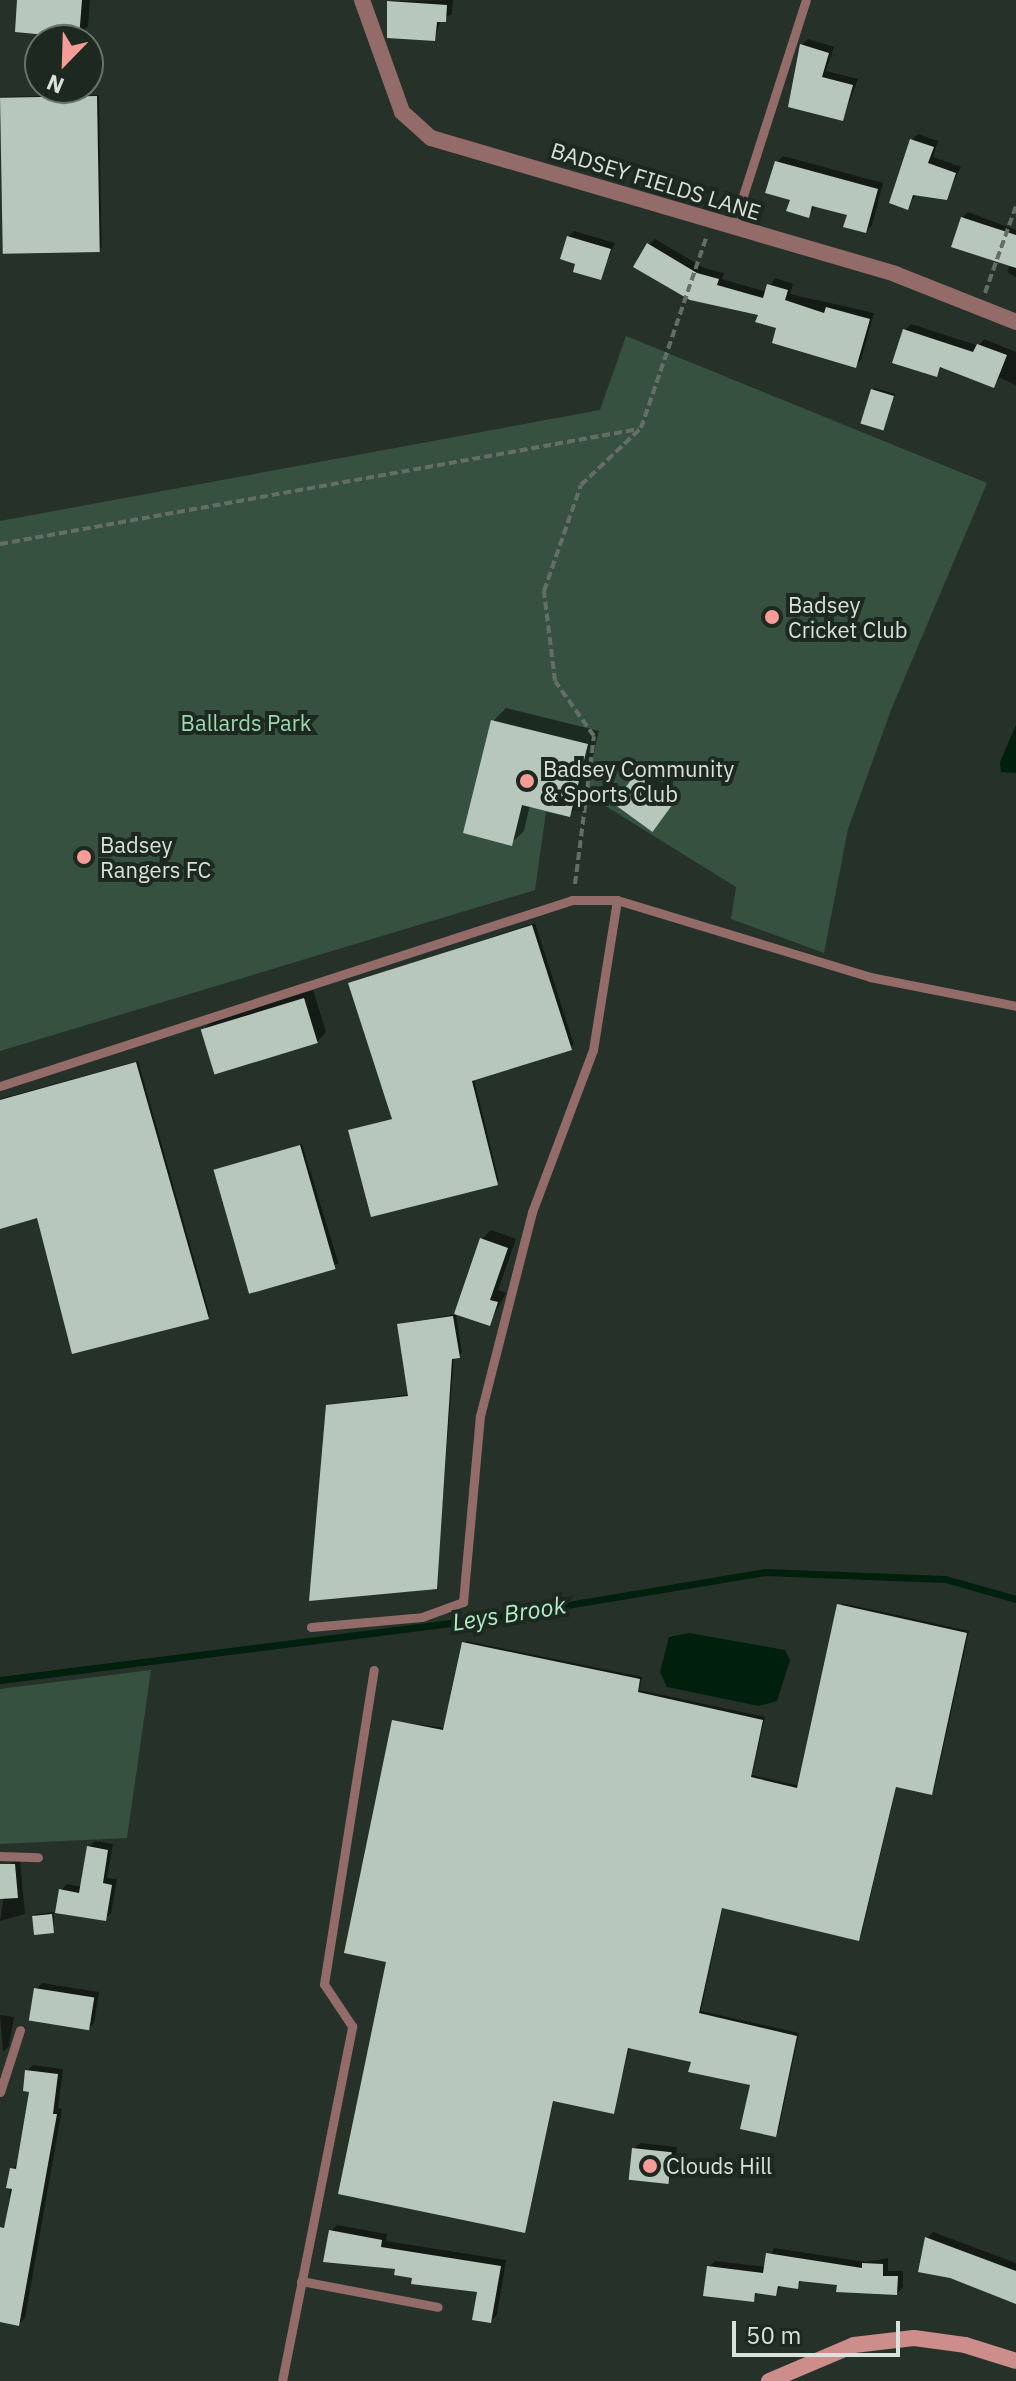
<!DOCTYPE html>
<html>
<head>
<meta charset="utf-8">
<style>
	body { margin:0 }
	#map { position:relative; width:1016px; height:2381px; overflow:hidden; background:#263229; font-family:"IBM Plex Sans",sans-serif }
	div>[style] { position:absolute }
	.green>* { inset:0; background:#36513f }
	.water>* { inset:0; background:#001f0c }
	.shadow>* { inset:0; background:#0007; transform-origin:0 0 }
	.stream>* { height:7px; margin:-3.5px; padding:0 3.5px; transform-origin:3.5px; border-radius:3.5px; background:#001f0c }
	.building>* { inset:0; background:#b7c7bc; transform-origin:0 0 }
	.path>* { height:4px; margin-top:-2px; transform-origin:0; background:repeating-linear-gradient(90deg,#646e67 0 8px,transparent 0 12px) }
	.lane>* { height:9px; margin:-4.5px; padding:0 4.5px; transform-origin:4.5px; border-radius:4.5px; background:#936c6a }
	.street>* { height:16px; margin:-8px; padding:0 8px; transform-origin:8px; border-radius:8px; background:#936c6a }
	.secondary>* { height:16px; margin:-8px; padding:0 8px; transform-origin:8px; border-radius:8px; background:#cc8d8b }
	.dots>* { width:22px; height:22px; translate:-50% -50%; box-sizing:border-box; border:4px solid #1c2820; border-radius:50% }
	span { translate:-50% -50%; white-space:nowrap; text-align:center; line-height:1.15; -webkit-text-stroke:8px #1c2820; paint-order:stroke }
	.street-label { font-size:22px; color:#d9e1dc }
	.poi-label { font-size:22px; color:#d9e1dc }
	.left { translate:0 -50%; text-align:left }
	.park-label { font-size:22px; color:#9dd8af }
	.water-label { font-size:24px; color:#b1edc4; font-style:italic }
	.north { position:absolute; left:24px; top:24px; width:80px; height:80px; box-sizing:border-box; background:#1c2820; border:2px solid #68726b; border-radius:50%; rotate:203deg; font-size:22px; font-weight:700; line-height:32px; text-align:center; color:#d9e1dc }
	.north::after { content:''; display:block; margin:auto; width:28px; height:36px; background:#f59b98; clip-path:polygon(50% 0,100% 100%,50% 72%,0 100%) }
	.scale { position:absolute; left:732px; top:2321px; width:168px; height:36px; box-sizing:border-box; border:4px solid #d9e1dc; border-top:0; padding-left:10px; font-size:24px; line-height:28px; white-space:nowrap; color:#d9e1dc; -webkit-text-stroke:6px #1c2820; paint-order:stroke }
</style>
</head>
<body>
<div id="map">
	<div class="green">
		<div style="clip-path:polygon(626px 336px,987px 483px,891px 710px,848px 829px,824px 953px,731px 919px,736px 887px,599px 802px,577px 796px,570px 817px,546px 812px,535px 890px,0 1051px,0 521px,600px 410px)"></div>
		<div style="clip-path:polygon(151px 1670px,127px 1838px,0 1844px,0 1689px)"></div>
	</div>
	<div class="water">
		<div style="clip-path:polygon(1016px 725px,1016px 773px,1001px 772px,1000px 762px)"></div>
		<div style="clip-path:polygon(689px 1633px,785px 1650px,790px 1660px,777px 1701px,759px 1706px,667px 1687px,660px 1672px,669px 1637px)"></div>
	</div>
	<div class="shadow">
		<div style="clip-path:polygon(19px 0,90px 0,88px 26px,78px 36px)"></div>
		<div style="clip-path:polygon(453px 0,452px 14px,441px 20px,434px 39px,389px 1px)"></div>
		<div style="clip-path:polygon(808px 39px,834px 47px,826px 71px,858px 79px,843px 119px,802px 45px)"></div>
		<div style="left:99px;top:95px;width:153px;height:99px;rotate:89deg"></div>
		<div style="clip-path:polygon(918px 134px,938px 141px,933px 157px,961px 167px,946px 198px,916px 194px,908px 208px,912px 140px)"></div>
		<div style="clip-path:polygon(783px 156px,883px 183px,872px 225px,866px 231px,849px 214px,816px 205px,808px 216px,792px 199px,777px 162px)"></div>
		<div style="clip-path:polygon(968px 212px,1016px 230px,1016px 277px,1007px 272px,1011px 264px,962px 218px)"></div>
		<div style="clip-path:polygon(574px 231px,615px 243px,600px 278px,578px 263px,568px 237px)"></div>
		<div style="clip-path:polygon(655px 239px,704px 268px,724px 273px,722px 279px,767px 292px,775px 278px,793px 284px,790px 294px,874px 313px,861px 360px,855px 366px,778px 327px,649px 245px)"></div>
		<div style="clip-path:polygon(911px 324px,979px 346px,984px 339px,1016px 352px,1016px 385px,1000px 378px,993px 386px,943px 366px,936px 375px,905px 330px)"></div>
		<div style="clip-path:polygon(875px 388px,895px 394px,883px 428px,873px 390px)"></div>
		<div style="clip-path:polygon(506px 708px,599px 731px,582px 802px,569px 815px,530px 805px,524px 831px,511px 843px,465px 832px,493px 721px)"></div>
		<div style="clip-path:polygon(643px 769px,679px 794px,658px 824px,637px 775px)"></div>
		<div style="clip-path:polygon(535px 923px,574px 1045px,474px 1079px,499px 1181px,350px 1130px,393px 1118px,351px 983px)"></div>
		<div style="clip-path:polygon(313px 990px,326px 1032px,317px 1042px,203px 1030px,213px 1020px)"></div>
		<div style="clip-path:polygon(138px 1061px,210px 1315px,208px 1317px,39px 1216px,0 1227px,0 1099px)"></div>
		<div style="left:302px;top:1144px;width:125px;height:89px;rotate:73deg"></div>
		<div style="clip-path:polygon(491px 1230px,516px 1239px,498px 1290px,506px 1293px,489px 1324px,482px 1239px)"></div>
		<div style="clip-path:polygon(456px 1314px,462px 1353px,454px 1357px,436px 1587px,328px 1406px,410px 1394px,400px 1324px)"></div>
		<div style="clip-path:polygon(842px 1603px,969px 1631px,934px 1790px,897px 1785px,861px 1936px,723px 1906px,701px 2011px,799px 2033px,778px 2132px,752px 2084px,693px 2060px,630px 2046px,613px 2112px,554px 2099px,525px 2231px,389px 1961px,394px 1721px,446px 1728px,466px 1641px,642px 1677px,639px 1690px,765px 1717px,752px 1775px,800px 1786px)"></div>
		<div style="clip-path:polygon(95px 1841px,113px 1844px,107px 1878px,117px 1879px,111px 1913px,105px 1919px,61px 1890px,67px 1884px,82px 1887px,89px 1847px)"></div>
		<div style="clip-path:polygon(20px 1859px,25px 1914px,0 1921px,4px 1895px,0 1894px,0 1868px)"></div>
		<div style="clip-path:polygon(54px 1912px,53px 1931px,34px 1916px,36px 1914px)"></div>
		<div style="clip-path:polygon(42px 1983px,99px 1992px,94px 2023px,88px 2029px,36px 1989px)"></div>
		<div style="clip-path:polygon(0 2015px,14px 2017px,9px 2046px,3px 2052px)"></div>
		<div style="clip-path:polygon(33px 2065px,63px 2069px,58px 2108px,62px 2109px,25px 2318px,19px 2324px,0 2320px,0 2232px,7px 2222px,12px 2169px,18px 2163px,32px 2090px,27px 2071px)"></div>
		<div style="clip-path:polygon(640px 2143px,677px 2147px,674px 2175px,668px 2181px,634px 2149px)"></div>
		<div style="clip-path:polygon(337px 2225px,387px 2234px,386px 2241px,506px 2260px,497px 2315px,491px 2321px,479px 2290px,414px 2276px,331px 2231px)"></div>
		<div style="clip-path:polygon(933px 2232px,1016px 2263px,1016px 2301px,927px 2238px)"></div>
		<div style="clip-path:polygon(774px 2248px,866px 2262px,888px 2258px,888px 2271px,903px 2271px,903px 2287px,897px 2293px,804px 2279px,797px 2286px,782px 2284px,776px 2294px,759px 2291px,753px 2300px,709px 2267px,715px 2261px,766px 2267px)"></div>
	</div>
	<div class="stream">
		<div style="left:0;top:1680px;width:494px;rotate:-7.2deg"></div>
		<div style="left:490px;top:1618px;width:279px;rotate:-9.5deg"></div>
		<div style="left:765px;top:1572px;width:180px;rotate:2.2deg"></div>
		<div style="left:945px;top:1579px;width:74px;rotate:15.7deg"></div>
	</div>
	<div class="building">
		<div style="clip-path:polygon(17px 0,82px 0,79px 38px,15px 32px)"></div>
		<div style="clip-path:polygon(387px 1px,447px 5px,446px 22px,437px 22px,435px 41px,387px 38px)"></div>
		<div style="clip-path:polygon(800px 44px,829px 53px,822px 77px,853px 85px,843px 121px,788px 107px)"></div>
		<div style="left:97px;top:96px;width:156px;height:97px;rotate:89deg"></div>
		<div style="clip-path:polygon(910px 139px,934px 147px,928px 163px,956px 173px,947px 200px,913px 195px,908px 210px,889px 203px)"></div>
		<div style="clip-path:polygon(775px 161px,878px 189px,866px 233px,843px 227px,847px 215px,812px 206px,809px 218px,786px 211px,790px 200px,765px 193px)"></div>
		<div style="clip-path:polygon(961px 217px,1016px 235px,1016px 268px,951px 247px)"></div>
		<div style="clip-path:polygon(567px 236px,611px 249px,601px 280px,573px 272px,575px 264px,560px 259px)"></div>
		<div style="clip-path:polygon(647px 243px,697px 273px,719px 279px,717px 285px,763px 298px,767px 284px,788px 290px,785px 300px,824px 313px,826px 307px,870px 319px,856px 368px,772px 343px,776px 328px,755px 322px,758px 315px,690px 300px,633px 267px)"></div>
		<div style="clip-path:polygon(903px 329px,973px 352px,977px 344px,1007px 355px,994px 388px,940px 367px,937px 377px,892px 363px)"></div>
		<div style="left:871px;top:389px;width:24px;height:36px;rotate:17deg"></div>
		<div style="clip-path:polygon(491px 720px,588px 744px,570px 817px,522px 805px,512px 846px,463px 833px)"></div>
		<div style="left:636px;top:773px;width:48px;height:38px;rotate:36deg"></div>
		<div style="clip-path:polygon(532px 925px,572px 1050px,472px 1081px,498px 1185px,371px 1217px,348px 1130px,392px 1119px,348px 983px)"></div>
		<div style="left:304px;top:998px;width:47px;height:108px;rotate:73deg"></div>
		<div style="clip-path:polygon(136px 1062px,209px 1319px,72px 1354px,37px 1218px,0 1229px,0 1100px)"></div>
		<div style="left:300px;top:1145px;width:129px;height:90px;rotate:74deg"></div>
		<div style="clip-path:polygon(480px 1238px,508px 1248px,490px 1300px,498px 1302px,490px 1326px,454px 1314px)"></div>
		<div style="clip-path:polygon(453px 1316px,460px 1358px,452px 1359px,437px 1589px,309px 1601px,326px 1405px,408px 1396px,397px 1324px)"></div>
		<div style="clip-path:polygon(837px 1604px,967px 1633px,932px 1795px,896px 1787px,859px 1941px,722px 1908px,699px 2013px,797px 2036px,776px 2137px,740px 2129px,750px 2085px,688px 2072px,691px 2062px,628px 2048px,614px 2114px,553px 2101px,525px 2233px,338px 2194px,386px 1962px,344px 1953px,392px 1720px,443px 1730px,462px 1642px,640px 1679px,638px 1692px,763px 1720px,751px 1777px,797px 1788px)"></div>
		<div style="clip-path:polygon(87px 1846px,108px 1850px,103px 1883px,112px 1885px,106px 1921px,55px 1913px,59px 1889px,79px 1893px)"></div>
		<div style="clip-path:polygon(0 1864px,15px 1864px,18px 1898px,0 1899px)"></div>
		<div style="left:52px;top:1914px;width:19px;height:20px;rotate:84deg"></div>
		<div style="left:34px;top:1988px;width:61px;height:33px;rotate:9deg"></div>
		<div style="clip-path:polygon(25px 2070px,58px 2074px,53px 2114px,57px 2114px,19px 2326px,0 2322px,0 2227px,4px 2228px,12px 2189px,6px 2188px,10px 2168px,16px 2169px,29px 2092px,23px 2091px)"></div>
		<div style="left:632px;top:2148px;width:40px;height:32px;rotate:6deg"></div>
		<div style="clip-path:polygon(329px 2230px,382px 2240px,381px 2247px,501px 2266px,491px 2323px,472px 2320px,477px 2292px,411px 2284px,412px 2278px,394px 2275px,395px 2269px,323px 2262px)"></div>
		<div style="clip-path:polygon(925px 2237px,1016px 2271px,1016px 2304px,950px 2278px,918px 2272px)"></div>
		<div style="clip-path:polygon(766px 2253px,862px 2268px,862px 2263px,883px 2264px,883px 2276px,898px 2276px,897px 2295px,836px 2292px,837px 2285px,799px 2281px,798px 2289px,778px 2286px,776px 2296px,755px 2293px,754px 2302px,703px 2296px,707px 2266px,763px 2273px)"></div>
	</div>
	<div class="path">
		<div style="left:985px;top:293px;width:92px;rotate:-70.4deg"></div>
		<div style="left:0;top:544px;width:649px;rotate:-10.2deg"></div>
		<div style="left:575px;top:884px;width:149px;rotate:-82.7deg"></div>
		<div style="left:594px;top:736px;width:67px;rotate:-125.3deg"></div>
		<div style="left:555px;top:681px;width:91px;rotate:-97deg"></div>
		<div style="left:544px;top:591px;width:112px;rotate:-70.8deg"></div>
		<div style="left:581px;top:485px;width:83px;rotate:-43.5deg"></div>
		<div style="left:641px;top:428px;width:201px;rotate:-71.1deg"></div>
	</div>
	<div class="lane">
		<div style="left:733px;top:227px;width:238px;rotate:-72.2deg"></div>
		<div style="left:0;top:1086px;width:601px;rotate:-18.01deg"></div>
		<div style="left:572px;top:900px;width:45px"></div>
		<div style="left:617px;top:900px;width:264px;rotate:16.9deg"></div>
		<div style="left:870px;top:977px;width:149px;rotate:11.2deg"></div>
		<div style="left:311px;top:1627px;width:111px;rotate:-5.1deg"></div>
		<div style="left:422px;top:1617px;width:44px;rotate:-20.1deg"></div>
		<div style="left:463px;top:1602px;width:187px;rotate:-84.8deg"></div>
		<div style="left:480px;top:1416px;width:211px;rotate:-75.7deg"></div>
		<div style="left:532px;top:1212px;width:173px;rotate:-69.4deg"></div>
		<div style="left:593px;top:1050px;width:152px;rotate:-80.9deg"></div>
		<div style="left:0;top:1856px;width:38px;rotate:2deg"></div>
		<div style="left:0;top:2092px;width:65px;rotate:-72.1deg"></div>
		<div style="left:301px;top:2281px;width:139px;rotate:10.7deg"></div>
		<div style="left:282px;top:2381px;width:362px;rotate:-78.8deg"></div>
		<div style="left:352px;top:2026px;width:50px;rotate:-123.7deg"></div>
		<div style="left:324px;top:1984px;width:318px;rotate:-81deg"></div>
	</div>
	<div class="street">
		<div style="left:362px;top:0;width:119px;rotate:70.3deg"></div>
		<div style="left:402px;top:112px;width:39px;rotate:42deg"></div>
		<div style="left:431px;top:138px;width:484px;rotate:16.3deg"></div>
		<div style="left:895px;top:274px;width:130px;rotate:21.6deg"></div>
	</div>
	<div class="secondary">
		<div style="left:769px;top:2381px;width:92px;rotate:-23deg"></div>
		<div style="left:854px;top:2345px;width:60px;rotate:-6.7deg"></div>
		<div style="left:914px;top:2338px;width:51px;rotate:7.8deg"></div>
		<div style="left:965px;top:2345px;width:53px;rotate:17.4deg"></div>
	</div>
	<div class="dots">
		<div style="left:772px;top:617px;background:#f59b98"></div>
		<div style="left:527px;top:781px;background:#f59b98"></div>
		<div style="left:84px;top:857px;background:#f59b98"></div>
		<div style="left:650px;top:2166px;background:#f59b98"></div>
	</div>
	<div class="street-label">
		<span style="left:656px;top:181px;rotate:17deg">BADSEY FIELDS LANE</span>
	</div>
	<div class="poi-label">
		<span class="left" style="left:788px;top:617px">Badsey<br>Cricket Club</span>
		<span class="left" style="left:543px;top:781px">Badsey Community<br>&amp; Sports Club</span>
		<span class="left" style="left:100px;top:857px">Badsey<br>Rangers FC</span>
		<span class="left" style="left:666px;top:2166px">Clouds Hill</span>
	</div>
	<div class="park-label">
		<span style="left:246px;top:723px">Ballards Park</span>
	</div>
	<div class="water-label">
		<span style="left:509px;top:1614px;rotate:-9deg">Leys Brook</span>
	</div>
	<div class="north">N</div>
	<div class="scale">50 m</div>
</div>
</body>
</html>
